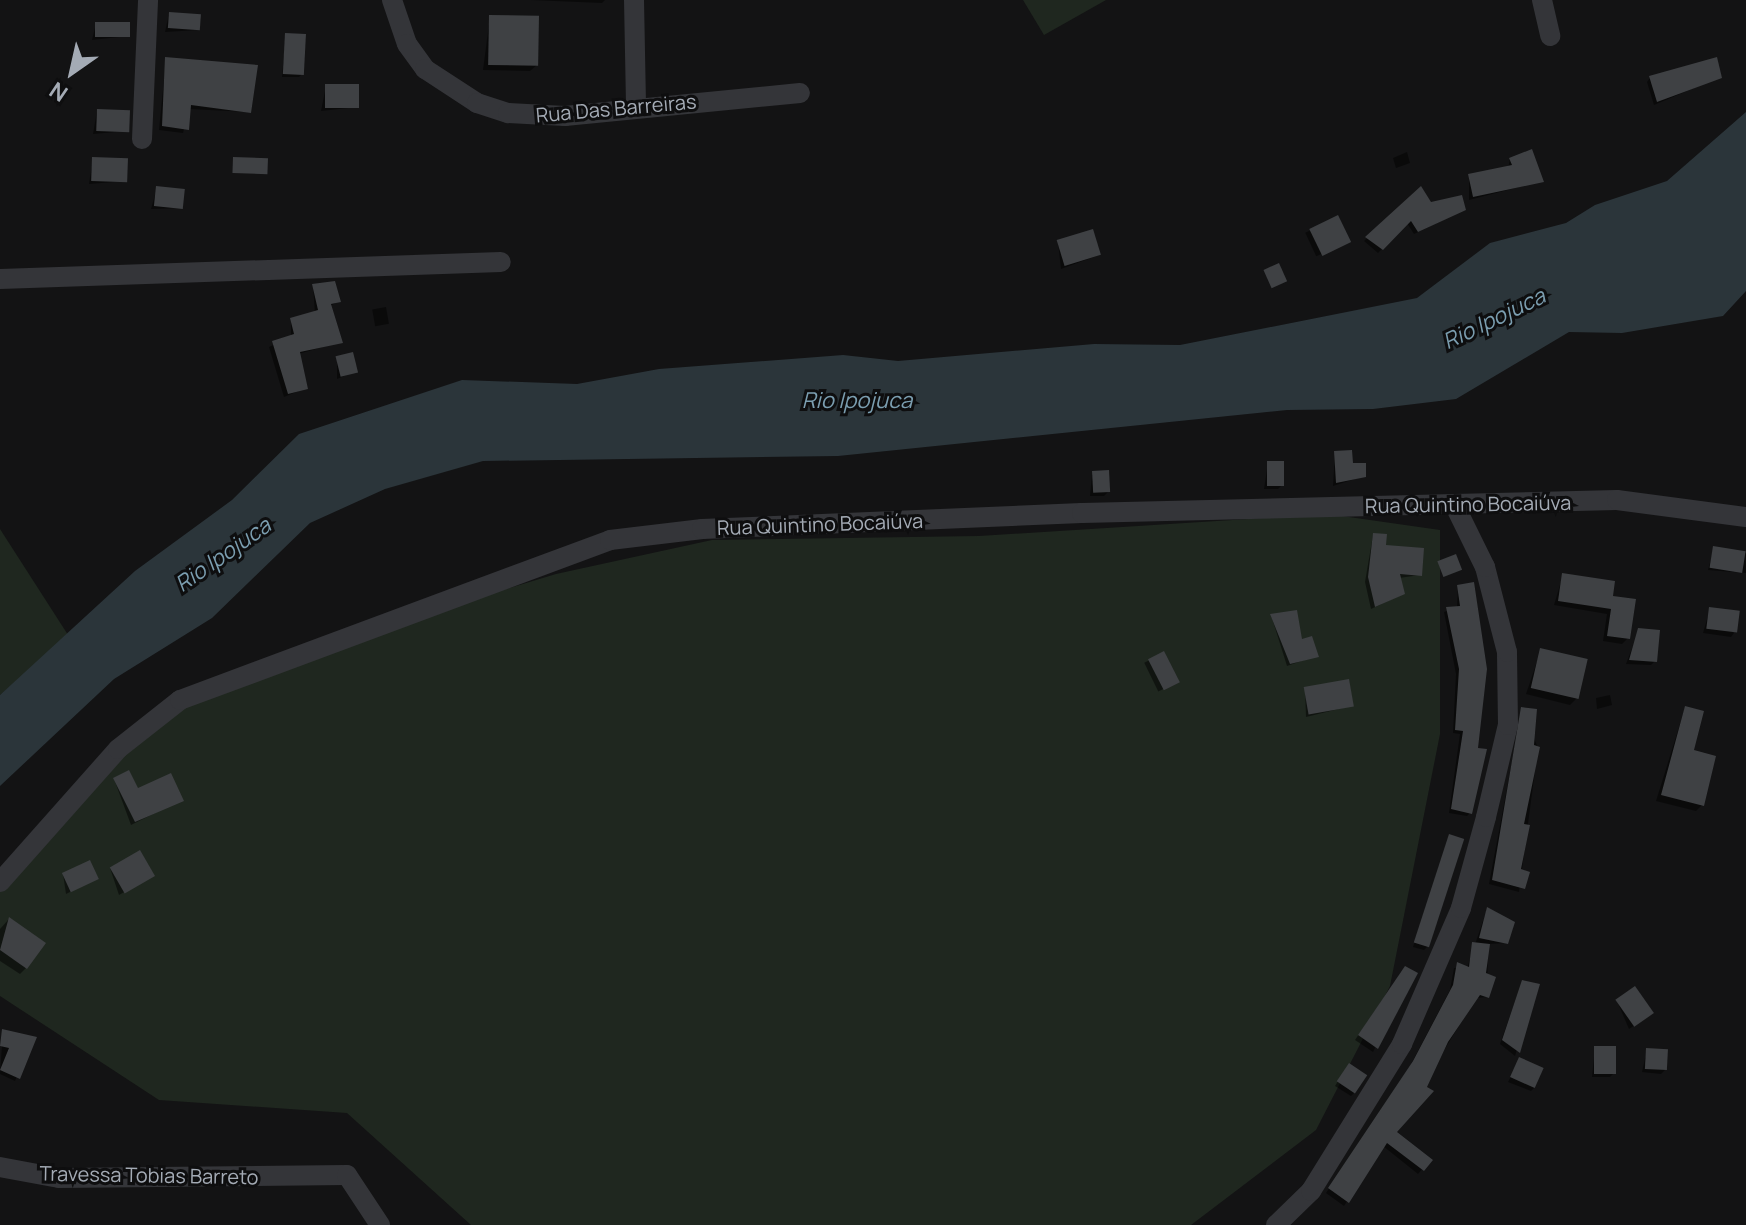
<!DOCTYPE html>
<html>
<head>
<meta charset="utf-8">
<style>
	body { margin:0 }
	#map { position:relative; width:1746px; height:1225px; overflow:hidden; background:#131314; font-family:Manrope,sans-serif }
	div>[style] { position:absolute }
	.green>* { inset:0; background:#1f271f }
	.water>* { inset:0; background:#2b353a }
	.shadow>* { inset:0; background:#0007; transform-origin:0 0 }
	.building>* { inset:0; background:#3f4144; transform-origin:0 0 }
	.minor>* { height:20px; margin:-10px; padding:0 10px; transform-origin:10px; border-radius:10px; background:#343539 }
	span { translate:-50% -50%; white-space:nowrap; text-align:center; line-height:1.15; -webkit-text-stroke:6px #0e0e0f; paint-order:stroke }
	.street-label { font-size:20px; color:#a4abb5 }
	.water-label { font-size:22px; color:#7b9eb0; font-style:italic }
	.north { position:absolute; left:32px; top:32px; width:80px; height:80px; -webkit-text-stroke:6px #0e0e0f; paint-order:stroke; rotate:214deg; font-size:22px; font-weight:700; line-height:32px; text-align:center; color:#a4abb5 }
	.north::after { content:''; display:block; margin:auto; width:28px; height:36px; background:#a4abb5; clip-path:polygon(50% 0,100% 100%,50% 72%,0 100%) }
</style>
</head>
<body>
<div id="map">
	<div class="green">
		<div style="clip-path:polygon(1023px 0,1106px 0,1044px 35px)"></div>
		<div style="clip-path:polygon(1328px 514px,1440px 530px,1440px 734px,1390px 986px,1316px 1130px,1191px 1225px,471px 1225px,347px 1113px,159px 1100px,0 996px,0 890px,130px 743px,226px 673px,556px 574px,712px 540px,979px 536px)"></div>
		<div style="clip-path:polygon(0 529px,70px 638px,0 695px)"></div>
	</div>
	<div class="water">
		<div style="clip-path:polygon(1746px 112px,1746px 291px,1723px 316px,1622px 333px,1569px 332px,1456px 399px,1373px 409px,1287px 410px,838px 456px,483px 461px,385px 489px,310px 523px,212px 618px,114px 679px,0 786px,0 695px,135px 571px,232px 500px,299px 434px,462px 380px,577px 384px,659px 369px,843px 355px,898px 361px,1094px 344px,1180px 345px,1417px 298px,1490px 243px,1566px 223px,1595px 205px,1667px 181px)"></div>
	</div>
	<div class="shadow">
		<div style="clip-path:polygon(531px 0,605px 0,602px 3px)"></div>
		<div style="clip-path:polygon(169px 14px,198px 30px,165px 32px)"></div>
		<div style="clip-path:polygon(490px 17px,537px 65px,530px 71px,483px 70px)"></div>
		<div style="clip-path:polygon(96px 24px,128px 36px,92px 40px)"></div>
		<div style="clip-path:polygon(286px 35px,303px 73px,299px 77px,282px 77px)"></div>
		<div style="clip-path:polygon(166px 59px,249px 112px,189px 109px,183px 133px,159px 130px)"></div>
		<div style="clip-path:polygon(1720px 77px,1654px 105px,1647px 82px,1650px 78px)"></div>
		<div style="clip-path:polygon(326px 86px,357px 107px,321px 111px)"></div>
		<div style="clip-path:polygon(97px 111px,127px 131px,93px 134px)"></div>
		<div style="clip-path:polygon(1407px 152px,1410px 163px,1396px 168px,1393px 158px)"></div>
		<div style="clip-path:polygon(93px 159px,126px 181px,89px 184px)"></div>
		<div style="clip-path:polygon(1510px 159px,1542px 181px,1469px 200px,1469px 176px,1508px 168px)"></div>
		<div style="clip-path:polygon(157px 188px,182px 208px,151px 209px)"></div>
		<div style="clip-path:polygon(1421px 189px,1430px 205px,1464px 210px,1414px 234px,1407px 223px,1378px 253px,1364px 241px)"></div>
		<div style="left:1337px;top:218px;width:26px;height:35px;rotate:65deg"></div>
		<div style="clip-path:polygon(1058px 242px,1099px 255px,1061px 269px)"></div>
		<div style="clip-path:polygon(313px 286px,339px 301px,330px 306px,341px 342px,298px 354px,306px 388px,284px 397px,269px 347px,291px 337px,291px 320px,315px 313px)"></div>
		<div style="left:386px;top:307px;width:17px;height:14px;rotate:80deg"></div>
		<div style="clip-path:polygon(337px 359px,356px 371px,337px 379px)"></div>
		<div style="clip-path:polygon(1335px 453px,1351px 465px,1364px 476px,1333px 486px)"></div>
		<div style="clip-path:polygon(1268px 463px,1282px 485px,1278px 489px,1264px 489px)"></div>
		<div style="clip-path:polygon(1092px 474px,1108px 492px,1104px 496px,1090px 496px)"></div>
		<div style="clip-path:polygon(1373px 535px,1420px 575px,1399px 578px,1403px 594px,1371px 609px,1365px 582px)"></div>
		<div style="clip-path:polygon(1714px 548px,1746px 553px,1746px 573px,1708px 570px)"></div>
		<div style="clip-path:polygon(1563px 575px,1611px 597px,1628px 638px,1622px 644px,1603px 641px,1607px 614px,1554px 605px)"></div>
		<div style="clip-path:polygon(1472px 585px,1470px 813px,1467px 816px,1449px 813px,1460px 734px,1453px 733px,1456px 674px,1444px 612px,1457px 608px,1458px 587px)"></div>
		<div style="clip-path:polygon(1710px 609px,1734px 633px,1731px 637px,1703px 633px)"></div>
		<div style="clip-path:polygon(1271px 615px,1300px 642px,1316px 656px,1287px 666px)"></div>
		<div style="clip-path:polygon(1639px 630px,1655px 661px,1651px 665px,1626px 664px)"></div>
		<div style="clip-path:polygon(1541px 650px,1577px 698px,1570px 705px,1526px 694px)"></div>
		<div style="left:1164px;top:653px;width:32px;height:22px;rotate:64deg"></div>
		<div style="clip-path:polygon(1305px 688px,1351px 706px,1306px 717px)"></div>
		<div style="clip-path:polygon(1610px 695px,1612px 705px,1597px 709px,1596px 698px)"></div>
		<div style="clip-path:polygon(1685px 708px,1702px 805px,1696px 811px,1656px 801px)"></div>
		<div style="clip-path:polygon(1522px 709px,1538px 748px,1519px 892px,1489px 884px)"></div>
		<div style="clip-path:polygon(114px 779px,137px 791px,181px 800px,131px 825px)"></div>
		<div style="clip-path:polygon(1449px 836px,1428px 946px,1424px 950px,1413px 947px)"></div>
		<div style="clip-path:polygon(110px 868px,152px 876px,119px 895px)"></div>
		<div style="clip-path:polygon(63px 874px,96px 879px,66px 894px)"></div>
		<div style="clip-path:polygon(1487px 909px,1506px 943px,1488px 944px,1487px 997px,1476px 998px,1394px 1132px,1430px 1160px,1418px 1174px,1383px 1146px,1344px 1206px,1326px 1193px,1410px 1066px,1450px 990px,1454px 968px,1467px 968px)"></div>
		<div style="clip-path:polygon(9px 919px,26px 968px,20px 974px,0 961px,0 929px)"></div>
		<div style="clip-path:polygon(1401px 972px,1413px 973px,1373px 1052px,1355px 1040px)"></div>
		<div style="clip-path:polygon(1522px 982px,1537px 985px,1515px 1056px,1500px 1044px)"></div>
		<div style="clip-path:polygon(1617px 1001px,1647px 1017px,1629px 1029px)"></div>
		<div style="clip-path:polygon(3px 1031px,34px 1039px,15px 1081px,0 1074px)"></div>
		<div style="clip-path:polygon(1595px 1048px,1614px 1073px,1610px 1077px,1592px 1077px)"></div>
		<div style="clip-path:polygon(1647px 1050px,1665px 1070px,1661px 1074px,1642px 1072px)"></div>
		<div style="clip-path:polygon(1520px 1060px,1535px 1087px,1531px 1091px,1508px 1082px)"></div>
		<div style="clip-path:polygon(1345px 1070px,1355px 1092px,1351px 1096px,1335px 1086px)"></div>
	</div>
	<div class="building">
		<div style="left:169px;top:12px;width:32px;height:16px;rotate:4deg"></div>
		<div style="left:489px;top:15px;width:50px;height:50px;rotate:1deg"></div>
		<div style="left:95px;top:22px;width:35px;height:15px"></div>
		<div style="left:285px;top:33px;width:21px;height:41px;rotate:3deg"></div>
		<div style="clip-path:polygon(165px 57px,258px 65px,251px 113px,191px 105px,189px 130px,162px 126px)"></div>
		<div style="clip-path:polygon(1717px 57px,1722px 78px,1657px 102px,1649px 76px)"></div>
		<div style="left:325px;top:84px;width:34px;height:24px"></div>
		<div style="left:97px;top:109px;width:33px;height:22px;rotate:2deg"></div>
		<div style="clip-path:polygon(1532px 149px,1544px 182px,1473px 197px,1468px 174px,1512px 165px,1509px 158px)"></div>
		<div style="left:92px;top:157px;width:36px;height:24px;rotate:2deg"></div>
		<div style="left:233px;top:157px;width:35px;height:16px;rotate:2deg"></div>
		<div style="left:156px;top:186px;width:29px;height:20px;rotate:6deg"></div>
		<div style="clip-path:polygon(1421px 186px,1431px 202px,1462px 195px,1466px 210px,1418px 232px,1411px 221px,1383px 250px,1365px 237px)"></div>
		<div style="left:1338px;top:215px;width:30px;height:32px;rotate:64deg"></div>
		<div style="left:1093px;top:229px;width:27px;height:38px;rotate:73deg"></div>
		<div style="left:1279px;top:263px;width:20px;height:17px;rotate:66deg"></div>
		<div style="clip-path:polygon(335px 281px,341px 302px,331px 304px,343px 343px,300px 352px,308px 389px,288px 394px,272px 341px,294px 334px,290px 318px,318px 310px,312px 284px)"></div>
		<div style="left:353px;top:352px;width:21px;height:18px;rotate:76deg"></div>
		<div style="clip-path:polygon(1352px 450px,1353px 463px,1366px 463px,1366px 477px,1336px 483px,1334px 451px)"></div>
		<div style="left:1267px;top:461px;width:17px;height:25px"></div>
		<div style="left:1109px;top:470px;width:22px;height:17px;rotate:87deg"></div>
		<div style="clip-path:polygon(1373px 533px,1387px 534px,1386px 545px,1424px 548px,1422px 576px,1400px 574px,1405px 594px,1375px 607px,1368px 577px)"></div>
		<div style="left:1713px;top:546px;width:33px;height:22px;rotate:9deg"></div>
		<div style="left:1456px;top:554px;width:17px;height:20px;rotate:69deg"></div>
		<div style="clip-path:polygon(1562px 573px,1615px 581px,1613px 596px,1636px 599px,1630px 639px,1607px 636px,1611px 609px,1558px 601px)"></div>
		<div style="clip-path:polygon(1474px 582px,1487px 669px,1478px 748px,1487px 749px,1472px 814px,1451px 809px,1463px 731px,1455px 730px,1459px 669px,1446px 607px,1460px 606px,1457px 585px)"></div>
		<div style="left:1709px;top:607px;width:31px;height:22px;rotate:7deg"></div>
		<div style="clip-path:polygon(1297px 610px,1302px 639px,1312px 636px,1319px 657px,1290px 664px,1270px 614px)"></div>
		<div style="clip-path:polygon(1638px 628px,1660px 630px,1657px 662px,1629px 660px)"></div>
		<div style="left:1540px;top:648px;width:49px;height:41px;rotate:13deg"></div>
		<div style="left:1164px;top:651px;width:35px;height:18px;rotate:63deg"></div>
		<div style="left:1349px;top:679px;width:28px;height:46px;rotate:80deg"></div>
		<div style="clip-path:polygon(1685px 706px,1704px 711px,1694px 750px,1716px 756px,1704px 806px,1661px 795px)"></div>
		<div style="clip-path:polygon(1521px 707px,1537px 709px,1534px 745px,1540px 747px,1524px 824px,1530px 825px,1521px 869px,1530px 872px,1525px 889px,1492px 880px)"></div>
		<div style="clip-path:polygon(129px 770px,138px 788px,171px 773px,184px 801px,135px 822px,113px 778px)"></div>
		<div style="left:1449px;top:834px;width:16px;height:114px;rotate:18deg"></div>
		<div style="left:140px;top:850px;width:30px;height:35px;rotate:60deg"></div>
		<div style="left:90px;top:860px;width:21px;height:31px;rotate:65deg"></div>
		<div style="clip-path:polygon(1487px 907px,1515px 922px,1508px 944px,1479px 938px)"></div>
		<div style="clip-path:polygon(9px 917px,46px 943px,27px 969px,0 950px)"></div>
		<div style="clip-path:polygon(1472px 942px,1490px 944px,1486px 973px,1496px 977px,1489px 998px,1480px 995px,1448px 1042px,1427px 1087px,1434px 1091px,1397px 1132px,1433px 1160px,1424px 1171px,1387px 1143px,1349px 1203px,1328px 1188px,1413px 1061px,1453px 985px,1457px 962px,1469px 967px)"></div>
		<div style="clip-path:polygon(1405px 966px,1418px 973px,1378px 1049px,1358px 1035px)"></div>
		<div style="clip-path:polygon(1522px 980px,1540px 984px,1520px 1053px,1502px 1040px)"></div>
		<div style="left:1635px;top:986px;width:33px;height:24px;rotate:55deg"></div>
		<div style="clip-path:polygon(2px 1029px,37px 1037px,20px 1079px,0 1070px,9px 1048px,0 1046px)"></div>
		<div style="left:1594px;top:1046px;width:22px;height:28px"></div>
		<div style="left:1646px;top:1048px;width:22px;height:21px;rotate:3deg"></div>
		<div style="left:1519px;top:1057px;width:27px;height:22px;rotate:24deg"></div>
		<div style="left:1349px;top:1063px;width:22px;height:22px;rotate:34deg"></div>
	</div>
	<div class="minor">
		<div style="left:392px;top:0;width:46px;rotate:71.2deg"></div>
		<div style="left:407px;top:44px;width:31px;rotate:54deg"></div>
		<div style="left:425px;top:69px;width:62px;rotate:33.2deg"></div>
		<div style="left:477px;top:103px;width:33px;rotate:18deg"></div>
		<div style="left:508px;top:113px;width:57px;rotate:3deg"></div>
		<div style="left:565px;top:116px;width:236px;rotate:-5.6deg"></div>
		<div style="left:634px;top:0;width:106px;rotate:88.9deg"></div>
		<div style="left:1542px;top:0;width:37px;rotate:77deg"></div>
		<div style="left:142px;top:139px;width:139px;rotate:-87.5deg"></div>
		<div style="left:0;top:279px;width:501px;rotate:-1.94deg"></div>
		<div style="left:0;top:882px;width:178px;rotate:-48.4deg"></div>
		<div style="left:118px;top:749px;width:79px;rotate:-38.3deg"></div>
		<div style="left:180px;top:700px;width:459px;rotate:-20.4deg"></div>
		<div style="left:610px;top:540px;width:93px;rotate:-6.8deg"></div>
		<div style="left:702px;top:529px;width:380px;rotate:-2.4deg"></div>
		<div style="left:1082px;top:513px;width:535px;rotate:-1.39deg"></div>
		<div style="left:1617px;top:500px;width:130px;rotate:7.5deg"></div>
		<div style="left:0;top:1167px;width:60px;rotate:10.6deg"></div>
		<div style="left:59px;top:1178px;width:288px;rotate:-0.6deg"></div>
		<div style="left:347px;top:1175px;width:60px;rotate:56.6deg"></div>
		<div style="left:1276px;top:1225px;width:49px;rotate:-44.2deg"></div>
		<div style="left:1311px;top:1191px;width:173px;rotate:-58.2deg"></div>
		<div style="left:1402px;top:1044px;width:148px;rotate:-66.5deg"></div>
		<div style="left:1461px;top:908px;width:94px;rotate:-74.6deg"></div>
		<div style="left:1486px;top:817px;width:95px;rotate:-76.6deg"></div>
		<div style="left:1508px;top:725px;width:73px;rotate:-90.8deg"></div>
		<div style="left:1507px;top:652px;width:88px;rotate:-104.5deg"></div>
		<div style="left:1485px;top:567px;width:70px;rotate:-116.2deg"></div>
	</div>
	<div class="street-label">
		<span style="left:616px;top:108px;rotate:-5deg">Rua Das Barreiras</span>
		<span style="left:1468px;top:504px;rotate:-1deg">Rua Quintino Bocaiúva</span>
		<span style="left:820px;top:524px;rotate:-2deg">Rua Quintino Bocaiúva</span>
		<span style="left:149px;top:1175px;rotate:1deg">Travessa Tobias Barreto</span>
	</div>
	<div class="water-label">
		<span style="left:1494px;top:319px;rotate:-26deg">Rio Ipojuca</span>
		<span style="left:857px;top:401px">Rio Ipojuca</span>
		<span style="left:223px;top:555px;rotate:-35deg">Rio Ipojuca</span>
	</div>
	<div class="north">N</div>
</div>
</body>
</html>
